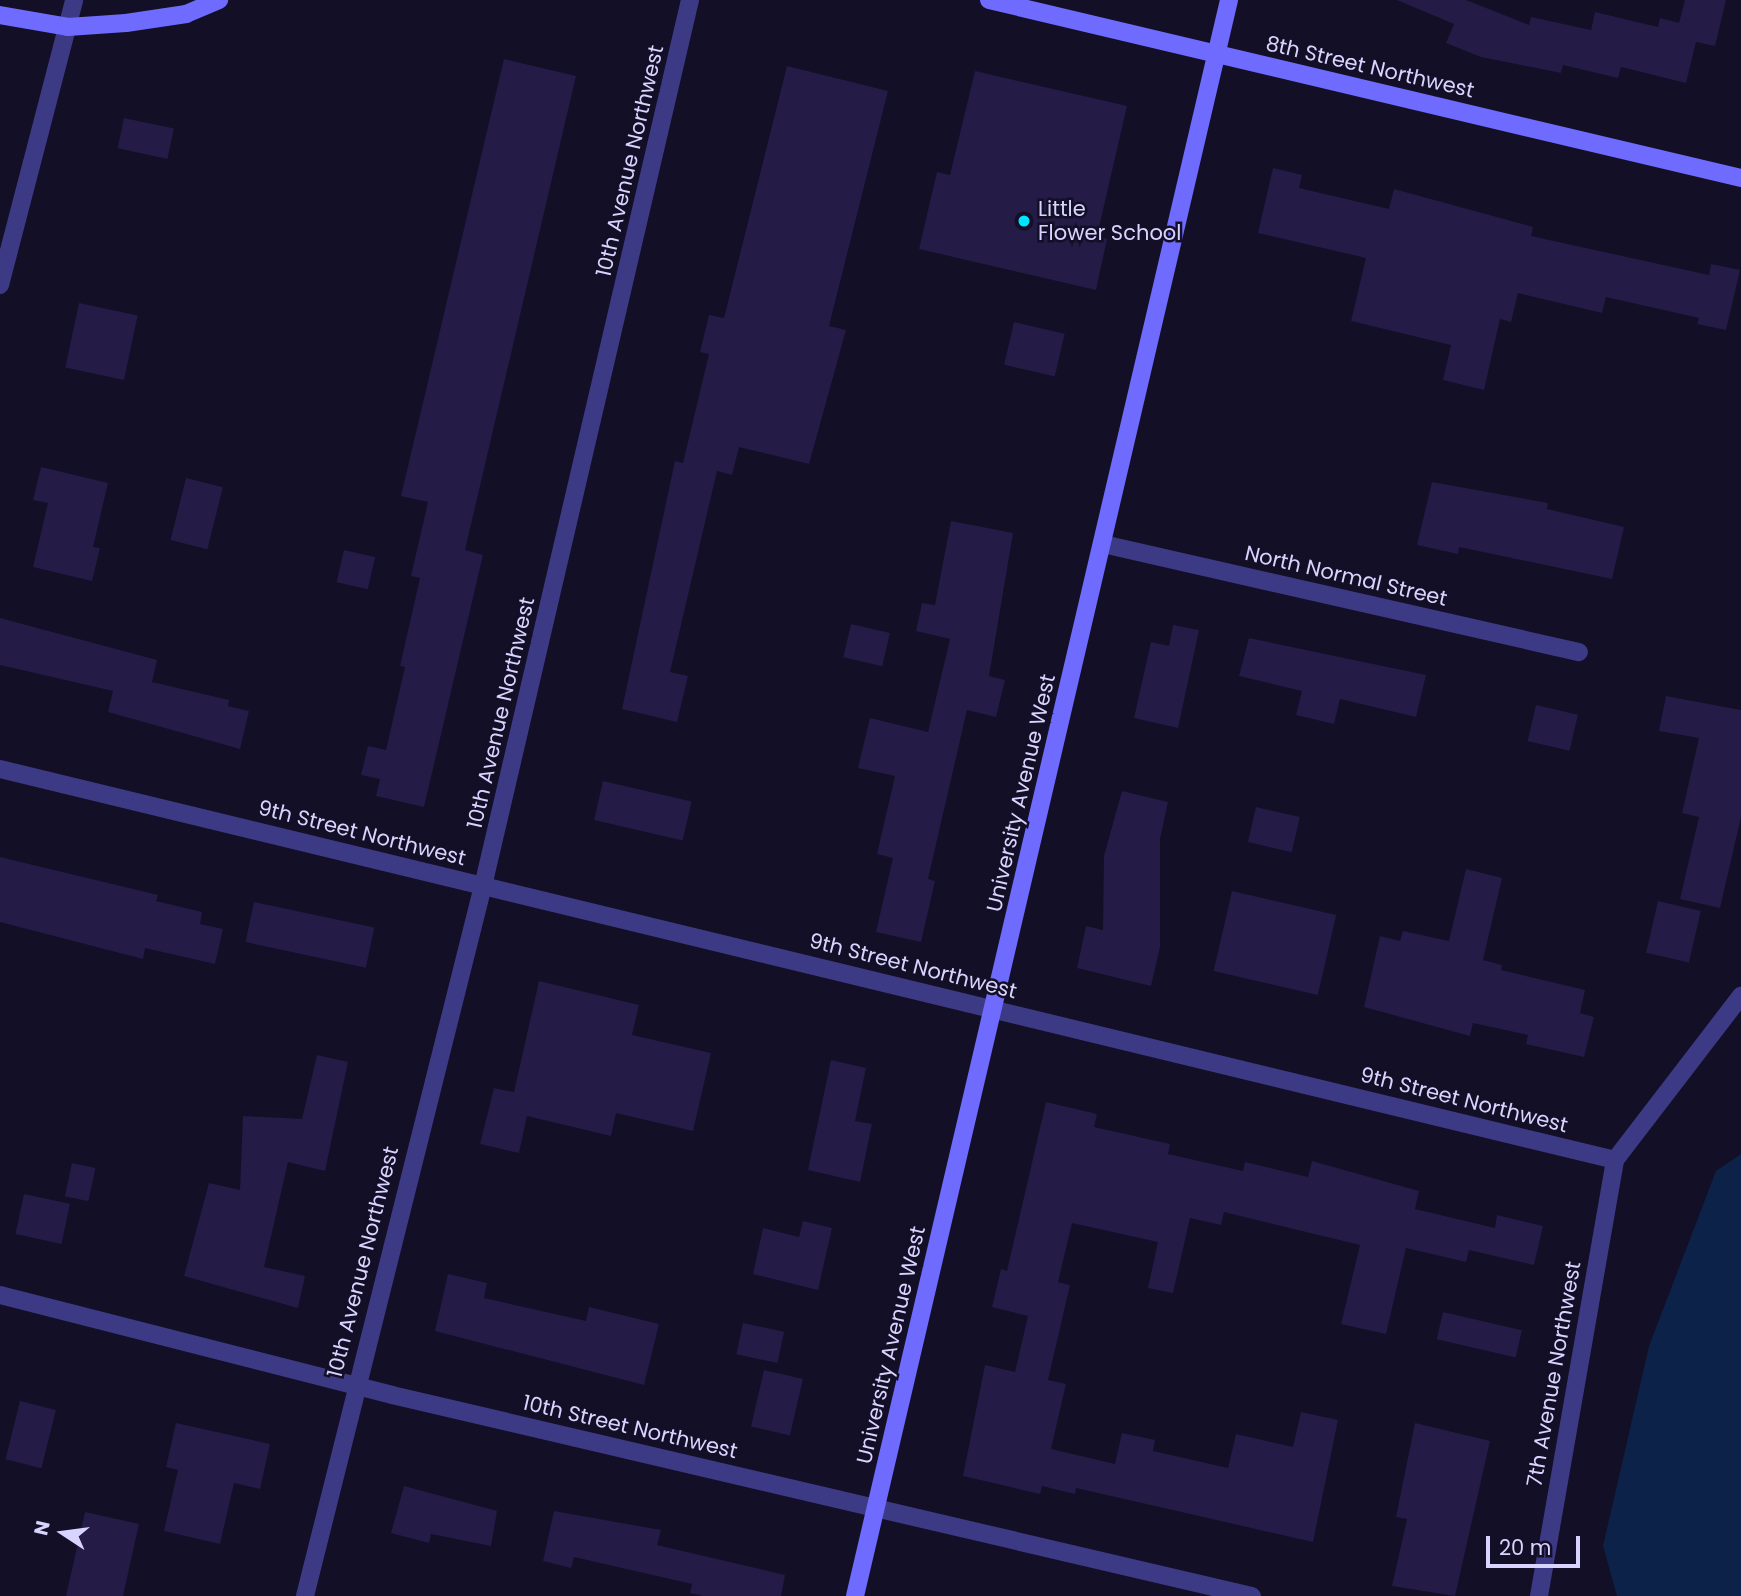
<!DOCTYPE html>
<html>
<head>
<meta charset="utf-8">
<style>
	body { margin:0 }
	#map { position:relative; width:1741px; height:1596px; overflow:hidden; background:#130f26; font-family:Poppins,sans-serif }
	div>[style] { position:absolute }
	.water>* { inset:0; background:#0c2248 }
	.building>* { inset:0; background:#241b47; transform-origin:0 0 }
	.street>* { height:18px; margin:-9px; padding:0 9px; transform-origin:9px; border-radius:9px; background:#3d3a85 }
	.secondary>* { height:18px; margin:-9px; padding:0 9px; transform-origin:9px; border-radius:9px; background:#6f6bff }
	.dots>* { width:19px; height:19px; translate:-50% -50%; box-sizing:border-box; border:4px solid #130f26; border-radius:50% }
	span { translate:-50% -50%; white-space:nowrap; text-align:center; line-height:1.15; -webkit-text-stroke:5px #130f26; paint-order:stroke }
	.street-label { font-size:21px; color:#d9d4ff }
	.poi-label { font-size:21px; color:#d9d4ff }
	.left { translate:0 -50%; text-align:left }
	.north { position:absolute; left:28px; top:1498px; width:70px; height:70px; -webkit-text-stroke:5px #130f26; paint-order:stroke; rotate:283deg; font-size:19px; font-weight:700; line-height:28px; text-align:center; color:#d9d4ff }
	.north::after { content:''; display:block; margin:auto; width:24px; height:32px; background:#d9d4ff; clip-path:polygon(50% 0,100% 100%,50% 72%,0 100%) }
	.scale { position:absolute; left:1486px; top:1536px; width:94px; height:32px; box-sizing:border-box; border:4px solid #d9d4ff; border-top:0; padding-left:9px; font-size:21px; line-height:24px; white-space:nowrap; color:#d9d4ff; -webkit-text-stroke:5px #130f26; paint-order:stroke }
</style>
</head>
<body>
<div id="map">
	<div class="water">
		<div style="clip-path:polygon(1741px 1154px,1741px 1596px,1617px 1596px,1603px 1546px,1649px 1346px,1716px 1171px)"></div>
	</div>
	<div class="building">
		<div style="clip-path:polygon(1397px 0,1466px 0,1529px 25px,1531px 17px,1591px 30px,1595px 12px,1658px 27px,1660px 18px,1679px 23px,1685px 0,1726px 0,1715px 46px,1696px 42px,1686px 83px,1621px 67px,1618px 78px,1563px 65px,1561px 73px,1481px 57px,1446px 43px,1454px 24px)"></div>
		<div style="clip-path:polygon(504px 59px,576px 76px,465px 550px,483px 555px,424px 807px,376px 796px,380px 779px,361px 775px,368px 746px,386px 750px,405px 667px,400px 666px,420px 578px,411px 576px,428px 502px,401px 496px)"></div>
		<div style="clip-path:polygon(787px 66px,888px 91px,829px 326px,846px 330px,809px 464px,739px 447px,732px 475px,717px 471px,670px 672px,688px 676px,677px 722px,622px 709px,675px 461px,683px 463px,709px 354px,700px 352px,709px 315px,724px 318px)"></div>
		<div style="clip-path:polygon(975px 71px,1127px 106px,1097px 236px,1107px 239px,1096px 290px,919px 249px,937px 172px,950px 175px)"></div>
		<div style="left:124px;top:118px;width:51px;height:31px;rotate:12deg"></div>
		<div style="clip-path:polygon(1273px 168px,1302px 175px,1299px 188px,1389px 209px,1394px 189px,1533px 227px,1531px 236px,1709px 275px,1711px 264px,1740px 270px,1726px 330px,1697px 324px,1699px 318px,1606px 297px,1602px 313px,1518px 293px,1511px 322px,1500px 319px,1484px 390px,1443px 380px,1451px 345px,1351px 321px,1366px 258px,1258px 233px)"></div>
		<div style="left:79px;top:303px;width:60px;height:66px;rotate:12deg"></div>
		<div style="left:1014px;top:322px;width:52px;height:44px;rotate:13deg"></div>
		<div style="clip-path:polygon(41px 467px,108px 483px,93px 547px,100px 548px,92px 581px,33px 567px,48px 503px,33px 500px)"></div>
		<div style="left:186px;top:478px;width:38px;height:64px;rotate:14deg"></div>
		<div style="clip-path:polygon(1432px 482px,1548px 503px,1547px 509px,1624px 527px,1612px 579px,1459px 547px,1458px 554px,1417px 545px)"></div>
		<div style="clip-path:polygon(951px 521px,1013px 533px,989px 676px,1005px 680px,996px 717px,967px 710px,928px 879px,935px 881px,921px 942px,876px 932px,893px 858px,877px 854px,895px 776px,858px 768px,870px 718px,928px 732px,950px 639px,916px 631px,922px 603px,935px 605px)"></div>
		<div style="left:344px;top:550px;width:32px;height:33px;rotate:13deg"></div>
		<div style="clip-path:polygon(0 618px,157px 660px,152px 682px,229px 700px,228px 706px,249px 711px,240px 749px,108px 712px,113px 691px,0 665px)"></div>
		<div style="left:851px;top:624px;width:40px;height:34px;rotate:13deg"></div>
		<div style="clip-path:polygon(1173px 625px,1199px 630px,1178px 728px,1134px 718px,1151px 642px,1169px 646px)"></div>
		<div style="clip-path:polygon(1249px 638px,1426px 675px,1416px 717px,1340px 699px,1334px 724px,1296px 715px,1302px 691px,1239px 676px)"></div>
		<div style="clip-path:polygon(1666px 696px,1741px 710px,1741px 817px,1720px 908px,1680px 899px,1699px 817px,1682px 813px,1699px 738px,1659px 731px)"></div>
		<div style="left:1536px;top:705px;width:43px;height:37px;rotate:13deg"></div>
		<div style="left:603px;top:781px;width:91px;height:40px;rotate:13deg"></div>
		<div style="clip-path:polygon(1122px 791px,1168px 802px,1160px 839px,1160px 947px,1151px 986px,1077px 968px,1086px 926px,1103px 930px,1104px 856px)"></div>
		<div style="left:1256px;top:807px;width:45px;height:36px;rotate:13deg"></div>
		<div style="clip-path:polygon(0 857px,158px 895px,156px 901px,202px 912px,200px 924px,223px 929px,215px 964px,145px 948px,143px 959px,0 922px)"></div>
		<div style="clip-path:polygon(1466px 869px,1502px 878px,1483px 960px,1502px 965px,1501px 970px,1585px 990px,1580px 1013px,1594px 1017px,1584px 1057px,1526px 1044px,1528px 1035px,1473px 1023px,1470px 1036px,1364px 1007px,1380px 936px,1400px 941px,1403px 931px,1449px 941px)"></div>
		<div style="left:1232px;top:891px;width:107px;height:82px;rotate:13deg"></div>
		<div style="left:1658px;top:901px;width:44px;height:53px;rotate:13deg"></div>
		<div style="left:254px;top:902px;width:123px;height:41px;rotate:12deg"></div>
		<div style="clip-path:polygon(539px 981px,639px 1005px,632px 1035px,711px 1053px,693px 1131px,616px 1113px,611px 1136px,527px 1116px,519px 1153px,480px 1144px,494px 1088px,514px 1092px)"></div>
		<div style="clip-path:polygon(317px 1055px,348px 1062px,325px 1171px,288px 1162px,264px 1267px,305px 1276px,298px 1308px,184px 1276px,209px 1183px,240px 1190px,243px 1116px,302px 1119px)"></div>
		<div style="clip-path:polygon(831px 1060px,866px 1068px,855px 1121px,872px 1124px,860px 1182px,808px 1170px)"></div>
		<div style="clip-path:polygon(1046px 1102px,1097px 1114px,1094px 1127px,1170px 1144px,1168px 1154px,1243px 1171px,1245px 1162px,1308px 1177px,1312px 1161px,1419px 1191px,1415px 1209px,1495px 1228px,1497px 1215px,1543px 1226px,1534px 1265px,1469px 1250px,1466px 1262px,1406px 1248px,1386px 1334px,1341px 1324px,1360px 1245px,1224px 1212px,1221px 1225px,1190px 1218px,1173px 1293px,1148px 1288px,1158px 1242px,1072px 1223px,1058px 1282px,1070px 1285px,1048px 1380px,1066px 1384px,1051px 1449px,1115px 1464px,1122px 1433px,1155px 1440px,1153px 1451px,1228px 1468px,1236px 1434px,1293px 1447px,1301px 1412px,1338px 1420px,1313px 1542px,1076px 1488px,1075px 1494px,1042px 1486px,1040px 1494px,963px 1476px,985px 1365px,1015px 1372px,1028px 1316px,992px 1307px,1001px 1269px,1007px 1271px)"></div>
		<div style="left:72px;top:1163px;width:24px;height:34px;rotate:12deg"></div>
		<div style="left:24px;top:1194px;width:47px;height:41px;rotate:12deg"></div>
		<div style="clip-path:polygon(803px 1221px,832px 1228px,818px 1290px,753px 1274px,763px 1228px,799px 1237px)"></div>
		<div style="clip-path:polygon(448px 1274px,487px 1283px,484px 1298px,586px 1321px,589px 1307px,659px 1324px,644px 1385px,435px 1331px)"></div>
		<div style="left:1443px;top:1312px;width:81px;height:28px;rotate:13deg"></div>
		<div style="left:743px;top:1323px;width:42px;height:32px;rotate:12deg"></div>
		<div style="left:764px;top:1370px;width:40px;height:58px;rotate:13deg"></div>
		<div style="left:20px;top:1401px;width:37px;height:60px;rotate:14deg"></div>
		<div style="clip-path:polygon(176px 1423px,270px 1444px,260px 1489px,234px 1483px,220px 1544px,164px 1531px,178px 1470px,166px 1467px)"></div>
		<div style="clip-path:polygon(1415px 1423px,1490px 1441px,1455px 1596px,1392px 1586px,1407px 1519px,1396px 1517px)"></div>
		<div style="clip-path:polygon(404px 1486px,497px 1511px,491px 1546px,431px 1534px,429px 1543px,391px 1533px)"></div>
		<div style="clip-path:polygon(554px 1511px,661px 1530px,657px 1545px,785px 1575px,781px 1596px,703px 1596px,690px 1593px,692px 1584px,574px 1557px,571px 1568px,543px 1561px)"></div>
		<div style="clip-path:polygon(85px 1512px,139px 1524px,123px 1596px,66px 1596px)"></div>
	</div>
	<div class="street">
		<div style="left:0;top:285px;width:294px;rotate:-75.4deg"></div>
		<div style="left:1103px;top:544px;width:488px;rotate:12.8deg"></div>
		<div style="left:0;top:769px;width:1662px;rotate:13.61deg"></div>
		<div style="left:0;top:1295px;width:405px;rotate:14.3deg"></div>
		<div style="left:392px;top:1395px;width:883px;rotate:13.16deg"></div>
		<div style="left:305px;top:1596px;width:732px;rotate:-75.93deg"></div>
		<div style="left:483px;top:886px;width:910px;rotate:-76.85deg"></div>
		<div style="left:1539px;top:1596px;width:443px;rotate:-80.1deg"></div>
		<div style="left:1615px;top:1160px;width:207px;rotate:-52.5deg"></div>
	</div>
	<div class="secondary">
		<div style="left:989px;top:0;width:773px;rotate:13.32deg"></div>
		<div style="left:0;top:15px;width:69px;rotate:10deg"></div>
		<div style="left:68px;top:27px;width:58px;rotate:-3.9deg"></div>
		<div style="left:126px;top:23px;width:61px;rotate:-8.5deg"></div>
		<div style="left:186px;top:14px;width:36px;rotate:-23deg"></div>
		<div style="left:855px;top:1596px;width:1639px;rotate:-76.81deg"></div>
	</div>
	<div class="dots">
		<div style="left:1024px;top:221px;background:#00e5ff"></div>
	</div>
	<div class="street-label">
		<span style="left:1370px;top:67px;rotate:13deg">8th Street Northwest</span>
		<span style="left:630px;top:161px;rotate:-77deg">10th Avenue Northwest</span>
		<span style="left:1346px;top:576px;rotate:13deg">North Normal Street</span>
		<span style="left:501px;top:713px;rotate:-77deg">10th Avenue Northwest</span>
		<span style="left:1021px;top:793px;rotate:-77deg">University Avenue West</span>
		<span style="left:362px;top:833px;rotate:14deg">9th Street Northwest</span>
		<span style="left:913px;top:966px;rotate:14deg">9th Street Northwest</span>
		<span style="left:1464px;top:1100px;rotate:14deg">9th Street Northwest</span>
		<span style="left:363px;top:1262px;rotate:-76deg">10th Avenue Northwest</span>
		<span style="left:891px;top:1345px;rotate:-77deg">University Avenue West</span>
		<span style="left:1554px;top:1374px;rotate:-80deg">7th Avenue Northwest</span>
		<span style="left:630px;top:1427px;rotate:13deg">10th Street Northwest</span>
	</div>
	<div class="poi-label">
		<span class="left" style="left:1038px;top:221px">Little<br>Flower School</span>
	</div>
	<div class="north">N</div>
	<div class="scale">20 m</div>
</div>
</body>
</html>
